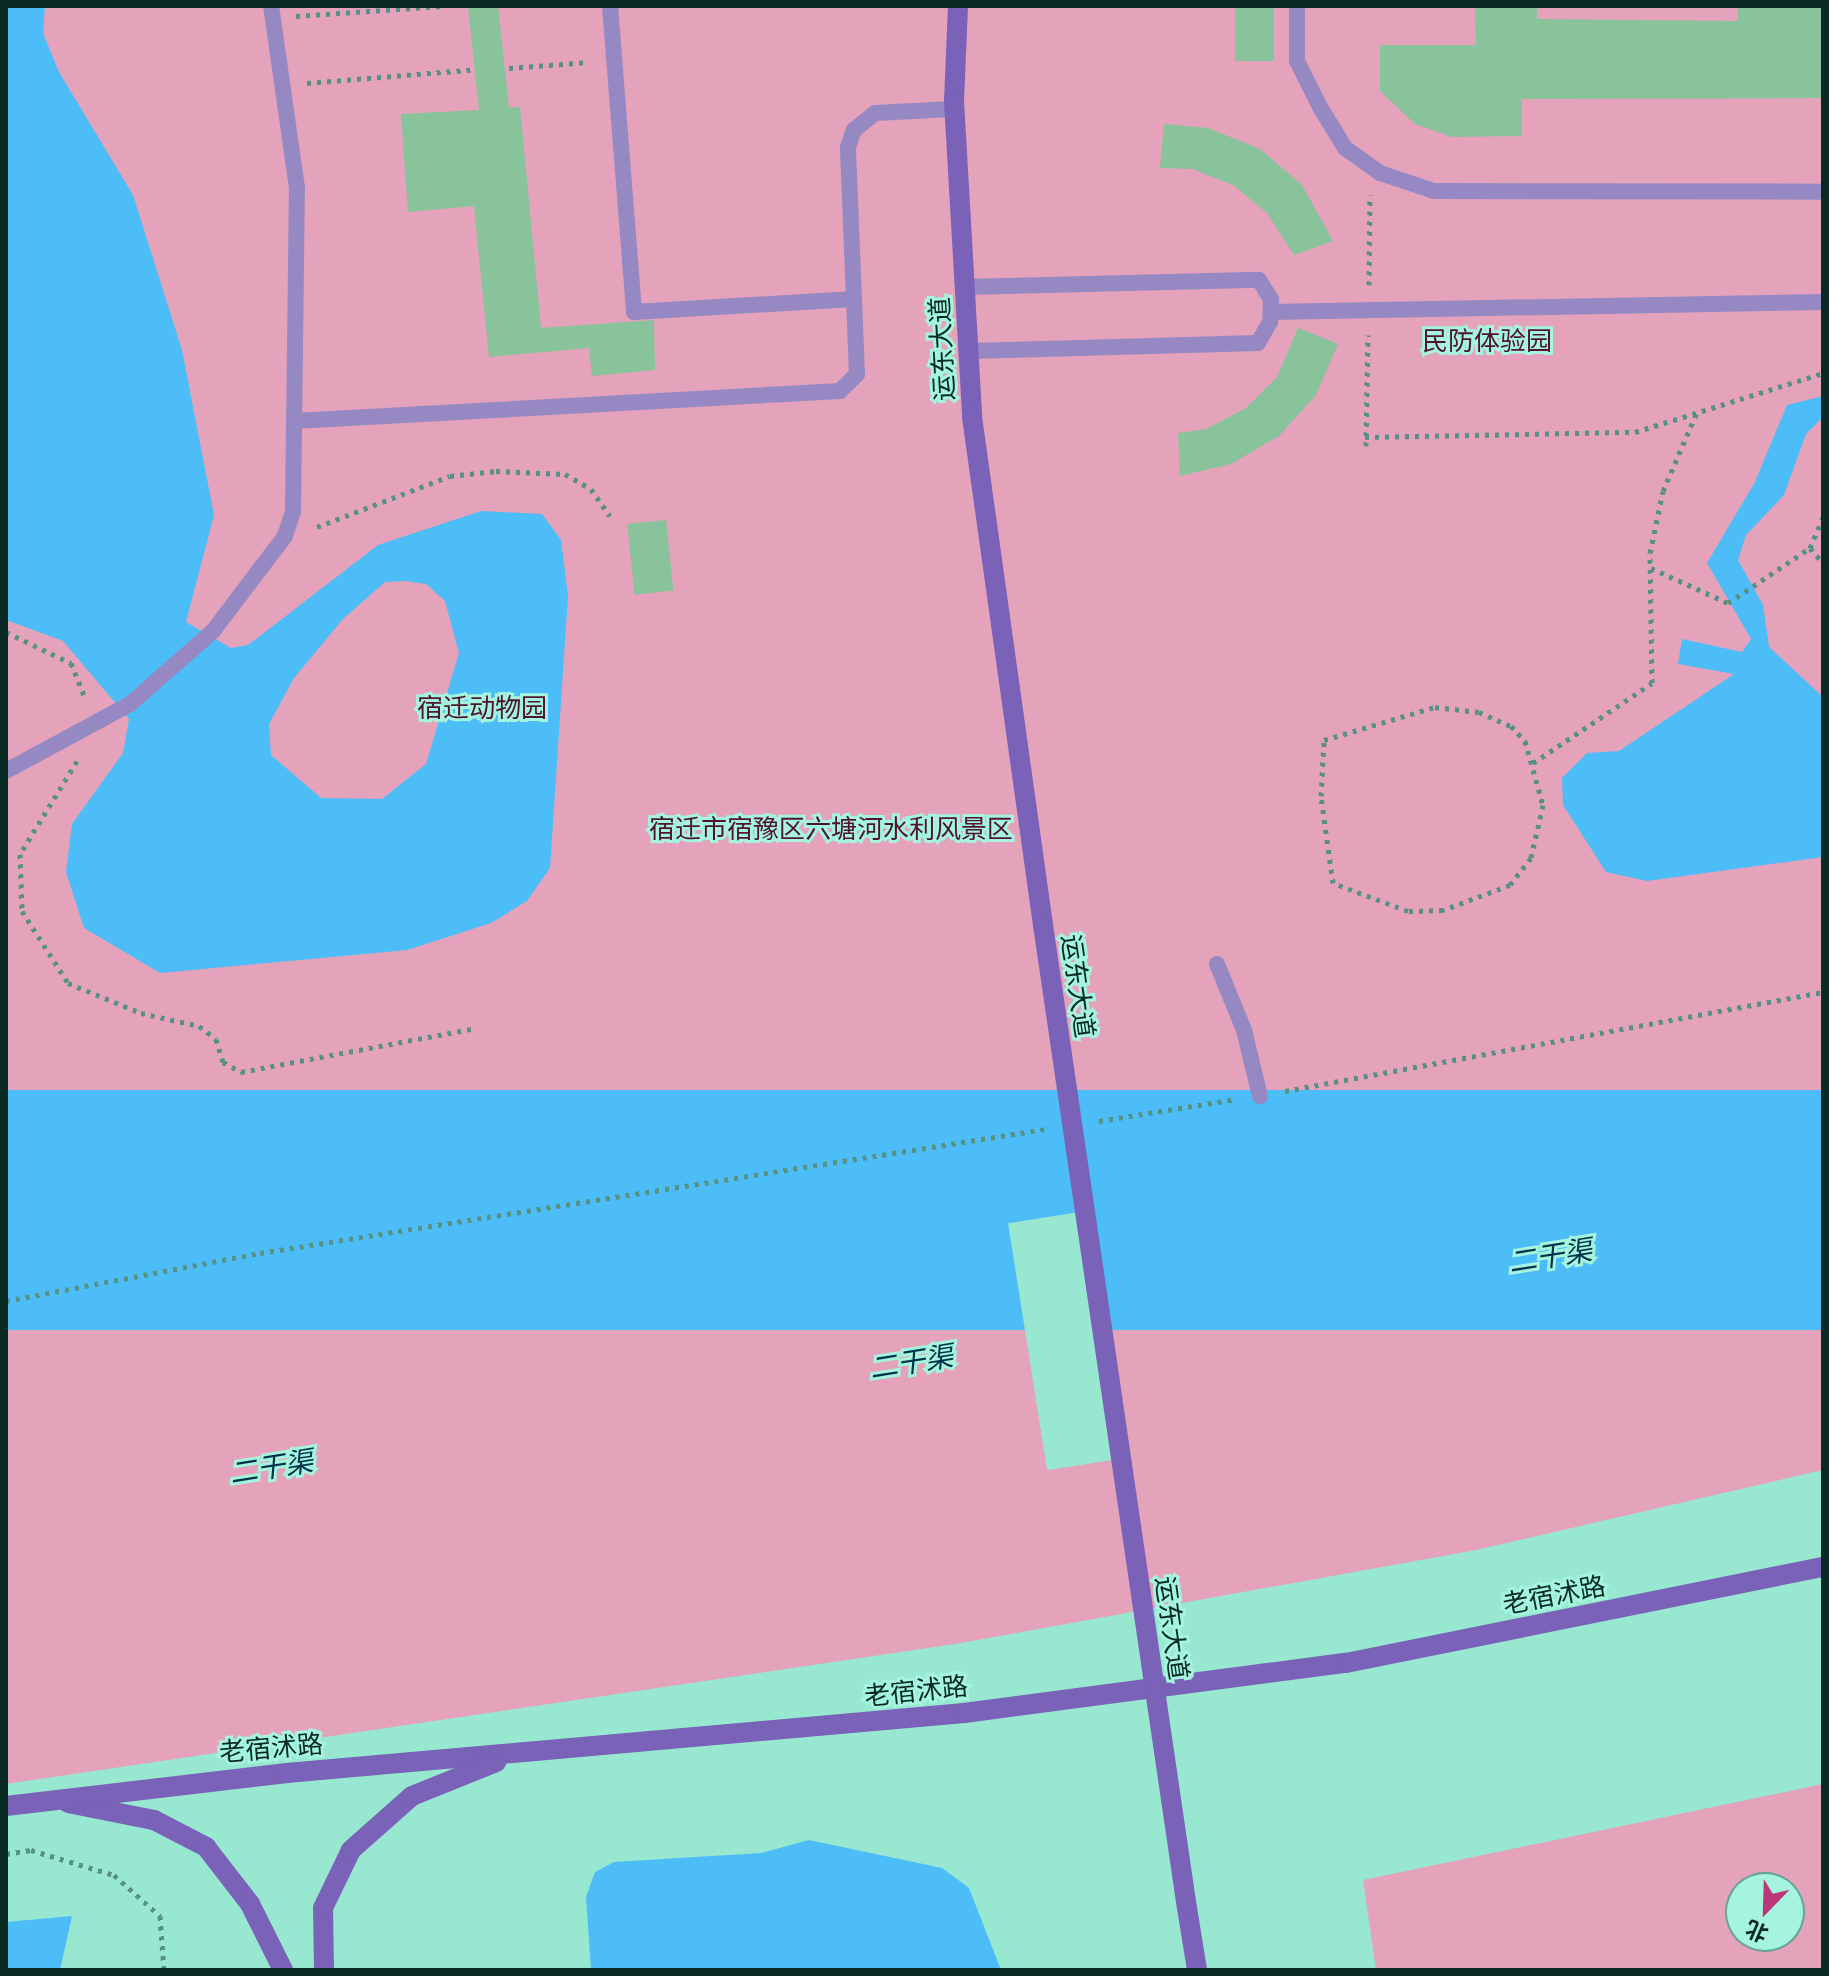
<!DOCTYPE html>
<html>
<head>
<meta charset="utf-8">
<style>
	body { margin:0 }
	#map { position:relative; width:1829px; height:1976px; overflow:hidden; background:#98e7d0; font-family:"Open Sans","Noto Sans SC",sans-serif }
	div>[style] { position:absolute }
	.green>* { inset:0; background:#e4a2bb }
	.water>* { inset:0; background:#4cbdf7; transform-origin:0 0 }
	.pier>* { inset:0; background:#98e7d0; transform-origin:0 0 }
	.building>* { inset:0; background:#88c39b; transform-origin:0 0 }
	.path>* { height:5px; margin-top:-2.5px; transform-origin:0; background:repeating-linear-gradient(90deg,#579181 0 4px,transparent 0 10px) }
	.lane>* { height:16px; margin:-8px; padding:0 8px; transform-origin:8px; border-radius:8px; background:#9689c3 }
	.secondary>* { height:20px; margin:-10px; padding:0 10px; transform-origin:10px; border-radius:10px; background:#7962b7 }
	.secondary-bridge>* { height:20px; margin:-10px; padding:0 10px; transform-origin:10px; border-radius:10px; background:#7962b7 }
	span { translate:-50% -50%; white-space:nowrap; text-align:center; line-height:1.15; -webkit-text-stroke:6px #a5f4dd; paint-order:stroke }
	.park-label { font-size:26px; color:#4f1230 }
	.street-label { font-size:26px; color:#092b23 }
	.water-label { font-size:28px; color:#00334a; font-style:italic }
	.frame { position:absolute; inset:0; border:8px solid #092b23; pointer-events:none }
	.north { position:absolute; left:1725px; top:1872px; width:80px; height:80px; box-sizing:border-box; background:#a5f4dd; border:2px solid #67a493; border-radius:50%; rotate:203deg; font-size:22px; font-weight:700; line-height:32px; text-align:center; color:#092b23 }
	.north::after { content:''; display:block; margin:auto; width:28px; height:36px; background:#bc3678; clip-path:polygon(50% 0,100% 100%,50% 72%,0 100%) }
</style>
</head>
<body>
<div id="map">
	<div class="green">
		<div style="clip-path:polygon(6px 6px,1823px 6px,1823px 1470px,1476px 1550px,955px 1644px,6px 1784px)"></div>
		<div style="clip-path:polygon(evenodd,1823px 1784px,1823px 1970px,1376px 1970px,1363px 1880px,1823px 1784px,1741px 1888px,1789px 1888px,1789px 1936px,1741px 1936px,1741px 1888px)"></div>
	</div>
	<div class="water">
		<div style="clip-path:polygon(evenodd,6px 6px,45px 6px,43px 33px,59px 72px,133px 195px,182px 350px,214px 515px,186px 622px,231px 648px,248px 645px,378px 545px,481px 511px,542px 514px,561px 540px,568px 596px,550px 868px,527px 901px,491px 923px,407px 950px,160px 973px,84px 928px,66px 872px,72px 824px,123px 753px,129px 719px,63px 641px,6px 620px,6px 6px,406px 581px,426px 584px,445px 601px,459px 653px,426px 764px,382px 799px,321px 798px,271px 755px,269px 724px,294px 678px,343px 619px,385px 582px,406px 581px)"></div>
		<div style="clip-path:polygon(1823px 396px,1823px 417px,1806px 434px,1784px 495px,1746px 535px,1738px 560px,1763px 605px,1769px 647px,1823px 697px,1823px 857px,1647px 881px,1606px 872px,1563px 805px,1562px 778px,1587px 753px,1619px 751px,1734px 674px,1678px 664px,1682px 639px,1742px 652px,1751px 639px,1707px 563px,1755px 482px,1787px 405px)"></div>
		<div style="left:1823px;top:1090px;width:240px;height:1844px;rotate:90deg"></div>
		<div style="clip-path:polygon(809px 1840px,942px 1868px,969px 1888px,1001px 1970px,591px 1970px,586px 1897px,595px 1872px,614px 1862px,761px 1853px)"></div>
		<div style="clip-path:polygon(72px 1916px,60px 1970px,6px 1970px,6px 1922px)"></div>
	</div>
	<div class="pier">
		<div style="left:1092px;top:1210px;width:250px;height:85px;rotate:81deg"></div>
	</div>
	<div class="building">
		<div style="clip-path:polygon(468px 6px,498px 6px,509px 108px,520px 107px,541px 328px,654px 320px,655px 370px,592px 376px,589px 348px,489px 357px,474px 206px,408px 212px,401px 114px,479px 110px)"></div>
		<div style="left:1235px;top:6px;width:39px;height:55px"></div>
		<div style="clip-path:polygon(1475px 6px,1537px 6px,1537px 19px,1738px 21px,1738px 6px,1823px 6px,1823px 98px,1522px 99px,1522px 136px,1452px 137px,1415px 124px,1380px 91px,1380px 45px,1476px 45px)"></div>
		<div style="clip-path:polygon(1164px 124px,1208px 128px,1260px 149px,1302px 185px,1333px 241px,1294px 255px,1267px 213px,1233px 185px,1192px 169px,1160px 168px)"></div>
		<div style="clip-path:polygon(1298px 328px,1338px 344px,1316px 395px,1279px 436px,1231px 464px,1180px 476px,1178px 433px,1206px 429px,1246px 408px,1277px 377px)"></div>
		<div style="left:666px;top:520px;width:71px;height:39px;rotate:84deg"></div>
	</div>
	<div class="path">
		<div style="left:296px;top:16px;width:147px;rotate:-3.9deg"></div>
		<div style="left:509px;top:68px;width:80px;rotate:-4.3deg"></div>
		<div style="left:307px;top:83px;width:164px;rotate:-4.6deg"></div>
		<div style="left:1369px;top:285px;width:90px;rotate:-89.4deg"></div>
		<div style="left:1365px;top:437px;width:270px;rotate:-1.1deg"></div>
		<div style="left:1635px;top:432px;width:197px;rotate:-17.4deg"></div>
		<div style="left:1366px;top:446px;width:111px;rotate:-89deg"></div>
		<div style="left:317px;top:527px;width:142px;rotate:-21deg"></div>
		<div style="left:450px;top:476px;width:46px;rotate:-6.2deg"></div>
		<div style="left:496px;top:471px;width:69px;rotate:2.5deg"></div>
		<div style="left:565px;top:474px;width:30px;rotate:30deg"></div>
		<div style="left:591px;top:489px;width:33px;rotate:55deg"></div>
		<div style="left:1810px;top:548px;width:20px;rotate:49deg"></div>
		<div style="left:1651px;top:568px;width:85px;rotate:24.4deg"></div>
		<div style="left:1728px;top:603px;width:99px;rotate:-33.9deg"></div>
		<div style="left:1810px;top:548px;width:33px;rotate:-67deg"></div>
		<div style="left:6px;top:632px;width:72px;rotate:25.5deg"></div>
		<div style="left:71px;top:663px;width:38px;rotate:68deg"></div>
		<div style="left:1435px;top:707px;width:44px;rotate:6.5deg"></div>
		<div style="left:1479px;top:712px;width:35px;rotate:24deg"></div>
		<div style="left:1511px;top:726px;width:21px;rotate:47deg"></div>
		<div style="left:1525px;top:741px;width:66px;rotate:74.3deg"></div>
		<div style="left:1543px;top:805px;width:54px;rotate:102.8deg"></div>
		<div style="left:1531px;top:858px;width:34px;rotate:128deg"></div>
		<div style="left:1510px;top:885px;width:72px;rotate:159.5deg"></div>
		<div style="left:1443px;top:910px;width:35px;rotate:178deg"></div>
		<div style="left:1408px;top:911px;width:80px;rotate:-159.5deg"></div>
		<div style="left:1333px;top:883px;width:88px;rotate:-97.9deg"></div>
		<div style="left:1321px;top:796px;width:56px;rotate:-86.9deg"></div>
		<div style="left:1324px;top:740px;width:116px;rotate:-16.6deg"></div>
		<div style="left:77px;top:761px;width:109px;rotate:121.5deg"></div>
		<div style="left:20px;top:854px;width:57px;rotate:88deg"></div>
		<div style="left:22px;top:911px;width:85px;rotate:57.4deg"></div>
		<div style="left:68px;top:983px;width:79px;rotate:22.3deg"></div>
		<div style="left:141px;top:1013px;width:59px;rotate:12.6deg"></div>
		<div style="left:199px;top:1026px;width:21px;rotate:37deg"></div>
		<div style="left:216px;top:1039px;width:24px;rotate:73deg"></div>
		<div style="left:223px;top:1062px;width:21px;rotate:29deg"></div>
		<div style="left:241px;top:1072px;width:234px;rotate:-10.6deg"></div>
		<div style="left:1533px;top:763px;width:143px;rotate:-33.9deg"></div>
		<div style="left:1652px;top:683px;width:130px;rotate:-90.9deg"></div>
		<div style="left:1650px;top:553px;width:63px;rotate:-78.2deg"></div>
		<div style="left:1663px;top:491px;width:86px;rotate:-66.7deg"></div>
		<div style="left:1285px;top:1091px;width:547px;rotate:-10.43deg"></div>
		<div style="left:1099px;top:1121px;width:139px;rotate:-9.1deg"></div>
		<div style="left:6px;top:1301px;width:258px;rotate:-10.7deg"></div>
		<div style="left:260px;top:1253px;width:796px;rotate:-8.97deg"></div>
		<div style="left:6px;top:1854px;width:25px;rotate:-9deg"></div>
		<div style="left:31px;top:1850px;width:87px;rotate:16.8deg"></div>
		<div style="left:114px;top:1875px;width:62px;rotate:41.7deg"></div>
		<div style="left:160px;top:1916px;width:54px;rotate:85.8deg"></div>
	</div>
	<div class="lane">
		<div style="left:610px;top:6px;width:307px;rotate:85.5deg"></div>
		<div style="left:634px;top:312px;width:220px;rotate:-3.4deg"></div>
		<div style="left:1297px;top:6px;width:55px;rotate:90deg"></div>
		<div style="left:1297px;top:61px;width:51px;rotate:63.4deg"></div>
		<div style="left:1320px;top:107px;width:48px;rotate:58.6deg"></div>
		<div style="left:1345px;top:148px;width:43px;rotate:35.5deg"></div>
		<div style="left:1380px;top:173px;width:57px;rotate:18.4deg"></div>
		<div style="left:1434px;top:191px;width:389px;rotate:0.1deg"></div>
		<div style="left:964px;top:287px;width:295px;rotate:-1.4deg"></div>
		<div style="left:1259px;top:280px;width:22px;rotate:58deg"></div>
		<div style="left:1271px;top:299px;width:23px;rotate:92deg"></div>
		<div style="left:1270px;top:322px;width:24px;rotate:120deg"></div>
		<div style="left:1258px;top:343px;width:290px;rotate:178.4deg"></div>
		<div style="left:1271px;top:312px;width:552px;rotate:-1.04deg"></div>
		<div style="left:294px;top:421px;width:547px;rotate:-3.14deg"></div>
		<div style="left:840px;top:391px;width:24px;rotate:-45deg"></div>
		<div style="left:857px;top:374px;width:227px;rotate:-92.3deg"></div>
		<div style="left:848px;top:147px;width:18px;rotate:-71deg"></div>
		<div style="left:854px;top:130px;width:27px;rotate:-39deg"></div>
		<div style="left:875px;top:113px;width:79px;rotate:-2.9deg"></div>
		<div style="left:6px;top:771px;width:141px;rotate:-28.4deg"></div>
		<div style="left:130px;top:704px;width:111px;rotate:-41.3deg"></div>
		<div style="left:213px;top:631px;width:119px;rotate:-52.8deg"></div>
		<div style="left:285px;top:536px;width:26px;rotate:-72deg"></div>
		<div style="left:293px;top:511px;width:323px;rotate:-89.3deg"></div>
		<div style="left:297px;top:188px;width:184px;rotate:-98.1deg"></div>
		<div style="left:1217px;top:964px;width:71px;rotate:67.8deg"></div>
		<div style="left:1244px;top:1030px;width:68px;rotate:76.4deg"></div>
	</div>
	<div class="secondary">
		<div style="left:958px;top:6px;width:95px;rotate:92.4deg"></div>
		<div style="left:954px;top:101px;width:317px;rotate:86.7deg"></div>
		<div style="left:972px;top:417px;width:513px;rotate:82.04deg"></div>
		<div style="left:68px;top:1803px;width:88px;rotate:11.2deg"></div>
		<div style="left:154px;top:1820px;width:59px;rotate:27.4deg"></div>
		<div style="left:206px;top:1847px;width:72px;rotate:52.3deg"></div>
		<div style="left:250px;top:1904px;width:74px;rotate:63.4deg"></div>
		<div style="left:6px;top:1806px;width:283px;rotate:-6.7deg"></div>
		<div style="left:287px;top:1773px;width:680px;rotate:-5.06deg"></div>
		<div style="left:964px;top:1713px;width:385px;rotate:-7.5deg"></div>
		<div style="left:1346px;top:1663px;width:487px;rotate:-11.4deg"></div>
		<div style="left:1187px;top:1908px;width:63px;rotate:80.8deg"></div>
		<div style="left:324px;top:1970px;width:62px;rotate:-90.9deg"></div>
		<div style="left:323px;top:1908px;width:64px;rotate:-64.2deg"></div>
		<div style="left:351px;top:1850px;width:81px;rotate:-41.5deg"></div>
		<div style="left:412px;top:1796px;width:91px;rotate:-22deg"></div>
	</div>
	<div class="secondary-bridge">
		<div style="left:1043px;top:925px;width:993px;rotate:81.67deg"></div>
	</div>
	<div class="park-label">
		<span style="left:1487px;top:341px">民防体验园</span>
		<span style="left:482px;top:708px">宿迁动物园</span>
		<span style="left:831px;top:829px">宿迁市宿豫区六塘河水利风景区</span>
	</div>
	<div class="street-label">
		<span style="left:942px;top:349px;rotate:-93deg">运东大道</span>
		<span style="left:1078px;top:986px;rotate:82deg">运东大道</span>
		<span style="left:1554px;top:1595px;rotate:-11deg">老宿沭路</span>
		<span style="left:1172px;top:1628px;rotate:82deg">运东大道</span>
		<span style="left:916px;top:1691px;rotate:-6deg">老宿沭路</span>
		<span style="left:271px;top:1748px;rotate:-5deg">老宿沭路</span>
	</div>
	<div class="water-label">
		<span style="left:1550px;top:1255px;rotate:-9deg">二干渠</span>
		<span style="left:911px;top:1361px;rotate:-9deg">二干渠</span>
		<span style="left:271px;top:1466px;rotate:-9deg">二干渠</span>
	</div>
	<div class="frame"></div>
	<div class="north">北</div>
</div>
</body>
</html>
